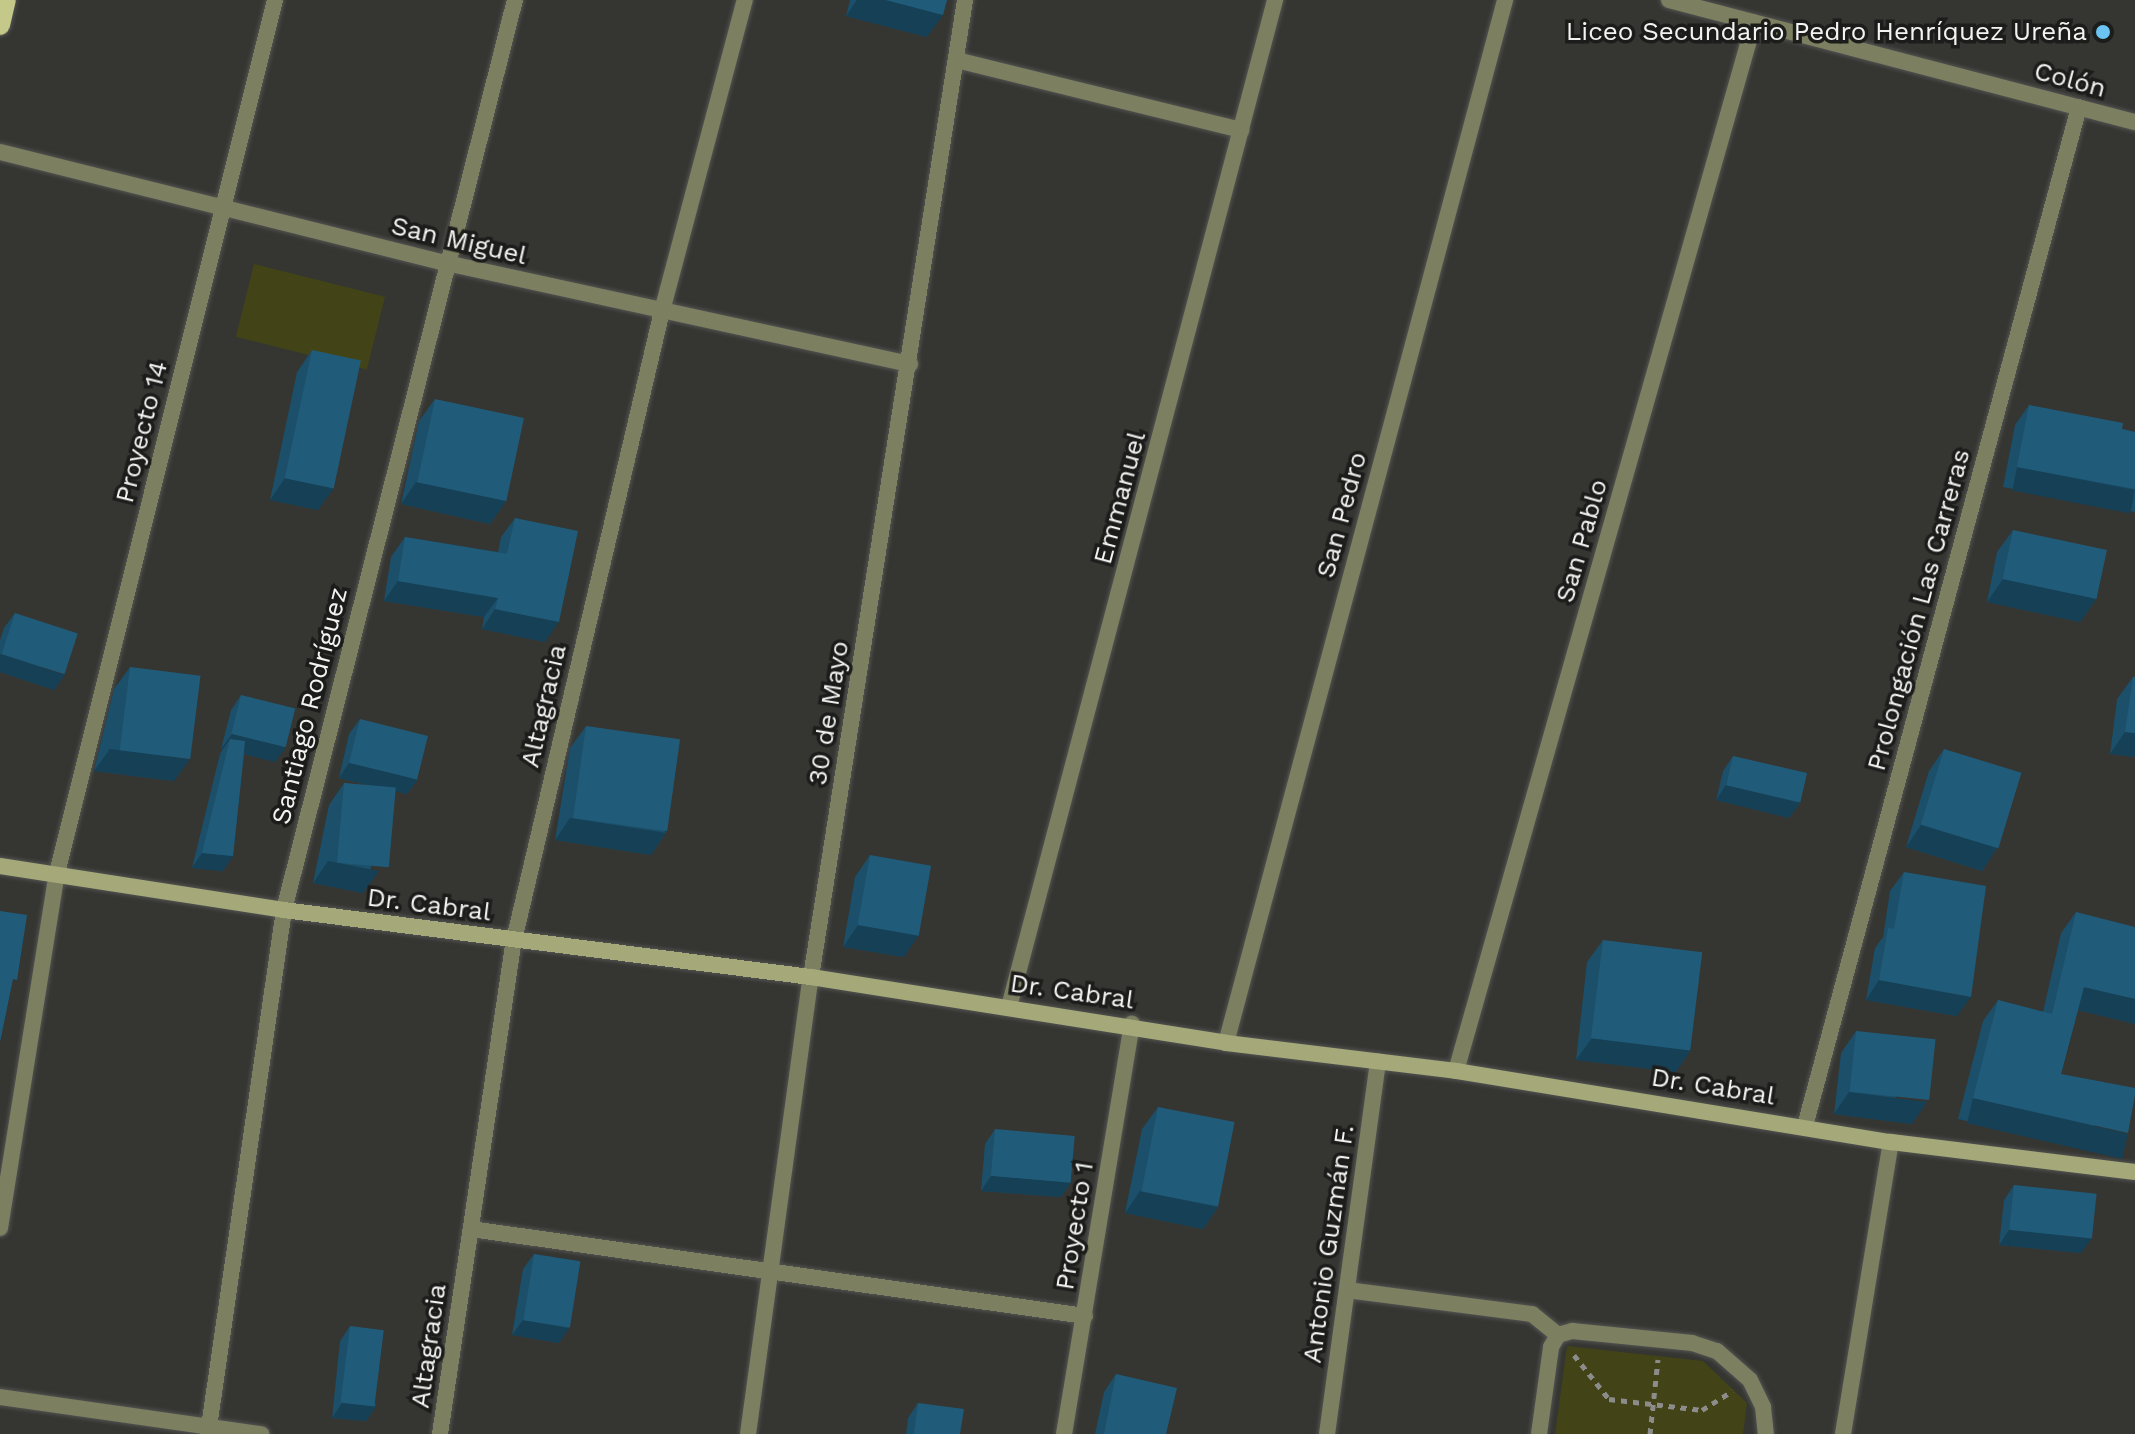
<!DOCTYPE html>
<html>
<head>
<meta charset="utf-8">
<style>
	body { margin:0 }
	#map { position:relative; width:2135px; height:1434px; overflow:hidden; background:#353532; font-family:"Work Sans",sans-serif }
	div>[style] { position:absolute }
	.green>* { inset:0; background:#424418; transform-origin:0 0 }
	.path>* { height:5px; margin-top:-2.5px; transform-origin:0; background:repeating-linear-gradient(90deg,#8c8c8a 0 6px,transparent 0 12px) }
	.roads { filter:drop-shadow(0 0 2px #535451) drop-shadow(0 0 2px #535451) }
	.lane>* { height:16px; margin:-8px; padding:0 8px; transform-origin:8px; border-radius:8px; background:#7d7f61 }
	.street>* { height:16px; margin:-8px; padding:0 8px; transform-origin:8px; border-radius:8px; background:#7d7f61 }
	.secondary>* { height:16px; margin:-8px; padding:0 8px; transform-origin:8px; border-radius:8px; background:#a5a979 }
	.primary>* { height:20px; margin:-10px; padding:0 10px; transform-origin:10px; border-radius:10px; background:#c4c98a }
	.wall>* { inset:0; background:#1c4f69 }
	.shaded-wall>* { inset:0; background:#164055; transform-origin:0 0 }
	.building>* { inset:0; background:#205c7a; transform-origin:0 0 }
	.dots>* { width:22px; height:22px; translate:-50% -50%; box-sizing:border-box; border:4px solid #1c1d1b; border-radius:50% }
	span { translate:-50% -50%; white-space:nowrap; text-align:center; line-height:1.15; -webkit-text-stroke:7px #1c1d1b; paint-order:stroke }
	.poi-label { font-size:26px; color:#f3f4f2 }
	.right { translate:-100% -50%; text-align:right }
	.street-label { font-size:26px; color:#f3f4f2 }
</style>
</head>
<body>
<div id="map">
	<div class="green">
		<div style="left:254px;top:264px;width:135px;height:75px;rotate:14deg"></div>
		<div style="clip-path:polygon(1567px 1346px,1703px 1361px,1747px 1403px,1743px 1434px,1555px 1434px)"></div>
	</div>
	<div class="path">
		<div style="left:1574px;top:1355px;width:56px;rotate:51.5deg"></div>
		<div style="left:1609px;top:1399px;width:94px;rotate:6.7deg"></div>
		<div style="left:1702px;top:1410px;width:36px;rotate:-32deg"></div>
		<div style="left:1650px;top:1434px;width:75px;rotate:-83.9deg"></div>
	</div>
	<div class="roads">
		<div class="lane">
			<div style="left:1347px;top:1290px;width:187px;rotate:7.4deg"></div>
			<div style="left:1532px;top:1314px;width:33px;rotate:39deg"></div>
			<div style="left:1539px;top:1434px;width:88px;rotate:-82.1deg"></div>
			<div style="left:1551px;top:1347px;width:14px;rotate:-60deg"></div>
			<div style="left:1558px;top:1335px;width:15px;rotate:-16deg"></div>
			<div style="left:1572px;top:1331px;width:121px;rotate:5.7deg"></div>
			<div style="left:1692px;top:1343px;width:26px;rotate:18deg"></div>
			<div style="left:1717px;top:1351px;width:44px;rotate:41.3deg"></div>
			<div style="left:1750px;top:1380px;width:30px;rotate:64deg"></div>
			<div style="left:1763px;top:1407px;width:27px;rotate:84deg"></div>
		</div>
		<div class="street">
			<div style="left:1669px;top:0;width:482px;rotate:14.7deg"></div>
			<div style="left:956px;top:60px;width:294px;rotate:13.8deg"></div>
			<div style="left:0;top:152px;width:460px;rotate:14deg"></div>
			<div style="left:446px;top:263px;width:475px;rotate:12.3deg"></div>
			<div style="left:1009px;top:1007px;width:1042px;rotate:-75.2deg"></div>
			<div style="left:1226px;top:1043px;width:1080px;rotate:-75.02deg"></div>
			<div style="left:1456px;top:1071px;width:1090px;rotate:-74.13deg"></div>
			<div style="left:1805px;top:1126px;width:1055px;rotate:-74.95deg"></div>
			<div style="left:0;top:1228px;width:355px;rotate:-80.9deg"></div>
			<div style="left:56px;top:877px;width:904px;rotate:-75.98deg"></div>
			<div style="left:471px;top:1229px;width:620px;rotate:8.06deg"></div>
			<div style="left:0;top:1397px;width:264px;rotate:8.1deg"></div>
			<div style="left:208px;top:1434px;width:529px;rotate:-81.75deg"></div>
			<div style="left:284px;top:910px;width:939px;rotate:-75.76deg"></div>
			<div style="left:440px;top:1434px;width:500px;rotate:-81.5deg"></div>
			<div style="left:514px;top:940px;width:646px;rotate:-76.76deg"></div>
			<div style="left:662px;top:311px;width:322px;rotate:-75.1deg"></div>
			<div style="left:748px;top:1434px;width:461px;rotate:-82.2deg"></div>
			<div style="left:811px;top:977px;width:989px;rotate:-81.04deg"></div>
			<div style="left:1064px;top:1434px;width:416px;rotate:-80.6deg"></div>
			<div style="left:1327px;top:1434px;width:376px;rotate:-82.2deg"></div>
			<div style="left:1843px;top:1434px;width:296px;rotate:-80.7deg"></div>
		</div>
		<div class="secondary">
			<div style="left:0;top:866px;width:287px;rotate:8.8deg"></div>
			<div style="left:284px;top:910px;width:531px;rotate:7.25deg"></div>
			<div style="left:811px;top:977px;width:420px;rotate:9deg"></div>
			<div style="left:1226px;top:1043px;width:232px;rotate:6.9deg"></div>
			<div style="left:1456px;top:1071px;width:441px;rotate:9.3deg"></div>
			<div style="left:1891px;top:1142px;width:246px;rotate:7deg"></div>
		</div>
		<div class="primary">
			<div style="left:0;top:25px;width:26px;rotate:-77deg"></div>
		</div>
	</div>
	<div class="wall">
		<div style="clip-path:polygon(850px 0,947px 0,927px 37px,846px 16px)"></div>
		<div style="clip-path:polygon(312px 350px,318px 510px,270px 500px,297px 372px)"></div>
		<div style="clip-path:polygon(435px 399px,506px 501px,490px 524px,401px 504px,419px 421px)"></div>
		<div style="clip-path:polygon(2029px 405px,2135px 432px,2135px 512px,2003px 487px,2015px 425px)"></div>
		<div style="clip-path:polygon(515px 518px,545px 642px,482px 629px,484px 617px,384px 601px,391px 557px,405px 537px,498px 552px,501px 537px)"></div>
		<div style="clip-path:polygon(2013px 530px,2096px 599px,2080px 622px,1987px 602px,1997px 552px)"></div>
		<div style="clip-path:polygon(15px 613px,54px 690px,0 672px,0 640px,4px 628px)"></div>
		<div style="clip-path:polygon(130px 667px,174px 781px,94px 771px,114px 689px)"></div>
		<div style="clip-path:polygon(2133px 677px,2135px 757px,2110px 754px,2117px 699px)"></div>
		<div style="clip-path:polygon(241px 695px,275px 762px,244px 754px,233px 856px,223px 871px,192px 868px,220px 754px,223px 749px,221px 749px,231px 710px)"></div>
		<div style="clip-path:polygon(360px 719px,418px 779px,407px 794px,395px 791px,363px 893px,313px 883px,329px 805px,344px 783px,372px 786px,339px 778px,349px 734px)"></div>
		<div style="clip-path:polygon(586px 726px,666px 833px,651px 855px,555px 840px,570px 748px)"></div>
		<div style="clip-path:polygon(1944px 749px,1997px 848px,1982px 871px,1906px 847px,1929px 771px)"></div>
		<div style="clip-path:polygon(1733px 756px,1800px 803px,1789px 818px,1716px 800px,1723px 771px)"></div>
		<div style="clip-path:polygon(870px 855px,904px 957px,843px 947px,855px 877px)"></div>
		<div style="clip-path:polygon(1904px 872px,1957px 1016px,1866px 1000px,1875px 948px,1883px 937px,1890px 891px)"></div>
		<div style="clip-path:polygon(2076px 912px,2135px 1024px,2078px 1010px,2061px 1074px,2113px 1154px,1958px 1119px,1983px 1021px,1998px 1000px,2043px 1012px,2061px 933px)"></div>
		<div style="clip-path:polygon(1603px 940px,1676px 1072px,1576px 1060px,1587px 962px)"></div>
		<div style="clip-path:polygon(1856px 1031px,1912px 1124px,1834px 1114px,1841px 1053px)"></div>
		<div style="clip-path:polygon(1158px 1107px,1218px 1207px,1203px 1229px,1125px 1213px,1142px 1129px)"></div>
		<div style="clip-path:polygon(995px 1129px,1071px 1182px,1061px 1197px,981px 1191px,985px 1144px)"></div>
		<div style="clip-path:polygon(2014px 1185px,2081px 1253px,1999px 1245px,2004px 1200px)"></div>
		<div style="clip-path:polygon(534px 1254px,569px 1328px,559px 1343px,512px 1335px,523px 1269px)"></div>
		<div style="clip-path:polygon(350px 1326px,376px 1406px,366px 1421px,332px 1418px,340px 1341px)"></div>
		<div style="clip-path:polygon(1116px 1374px,1166px 1434px,1095px 1434px,1104px 1392px)"></div>
		<div style="clip-path:polygon(918px 1403px,960px 1434px,906px 1434px,908px 1418px)"></div>
	</div>
	<div class="shaded-wall">
		<div style="clip-path:polygon(857px 0,886px 0,943px 15px,927px 37px,846px 16px)"></div>
		<div style="left:2017px;top:467px;width:120px;height:24px;rotate:11deg"></div>
		<div style="clip-path:polygon(285px 478px,334px 488px,318px 510px,270px 500px)"></div>
		<div style="clip-path:polygon(416px 482px,506px 501px,490px 524px,401px 504px)"></div>
		<div style="clip-path:polygon(2003px 579px,2096px 599px,2080px 622px,1987px 602px)"></div>
		<div style="clip-path:polygon(398px 581px,498px 598px,484px 617px,384px 601px)"></div>
		<div style="clip-path:polygon(495px 609px,559px 622px,545px 642px,482px 629px)"></div>
		<div style="clip-path:polygon(1px 654px,65px 675px,54px 690px,0 672px,0 655px)"></div>
		<div style="clip-path:polygon(2125px 732px,2135px 733px,2135px 757px,2110px 754px)"></div>
		<div style="clip-path:polygon(232px 734px,286px 747px,275px 762px,228px 750px,230px 739px,223px 749px,221px 749px)"></div>
		<div style="clip-path:polygon(110px 749px,190px 759px,174px 781px,94px 771px)"></div>
		<div style="clip-path:polygon(349px 763px,418px 779px,407px 794px,339px 778px)"></div>
		<div style="clip-path:polygon(1726px 785px,1800px 803px,1789px 818px,1716px 800px)"></div>
		<div style="clip-path:polygon(570px 818px,666px 833px,651px 855px,555px 840px)"></div>
		<div style="clip-path:polygon(1921px 825px,1997px 848px,1982px 871px,1906px 847px)"></div>
		<div style="clip-path:polygon(202px 853px,233px 856px,223px 871px,192px 868px)"></div>
		<div style="clip-path:polygon(328px 861px,379px 871px,363px 893px,313px 883px)"></div>
		<div style="clip-path:polygon(858px 925px,919px 935px,904px 957px,843px 947px)"></div>
		<div style="clip-path:polygon(1879px 980px,1971px 997px,1957px 1016px,1866px 1000px)"></div>
		<div style="clip-path:polygon(2084px 987px,2135px 999px,2135px 1024px,2069px 1008px)"></div>
		<div style="clip-path:polygon(1592px 1038px,1691px 1050px,1676px 1072px,1576px 1060px)"></div>
		<div style="clip-path:polygon(1849px 1092px,1927px 1102px,1912px 1124px,1834px 1114px)"></div>
		<div style="left:1973px;top:1098px;width:159px;height:26px;rotate:13deg"></div>
		<div style="clip-path:polygon(991px 1176px,1071px 1182px,1061px 1197px,981px 1191px)"></div>
		<div style="clip-path:polygon(1140px 1191px,1218px 1207px,1203px 1229px,1125px 1213px)"></div>
		<div style="clip-path:polygon(2009px 1230px,2092px 1238px,2081px 1253px,1999px 1245px)"></div>
		<div style="clip-path:polygon(523px 1320px,569px 1328px,559px 1343px,512px 1335px)"></div>
		<div style="clip-path:polygon(342px 1403px,376px 1406px,366px 1421px,332px 1418px)"></div>
	</div>
	<div class="building">
		<div style="clip-path:polygon(886px 0,947px 0,943px 15px)"></div>
		<div style="left:312px;top:350px;width:50px;height:131px;rotate:12deg"></div>
		<div style="left:435px;top:399px;width:91px;height:85px;rotate:12deg"></div>
		<div style="clip-path:polygon(2029px 405px,2123px 423px,2122px 429px,2135px 432px,2135px 489px,2017px 467px)"></div>
		<div style="clip-path:polygon(515px 518px,578px 531px,559px 622px,495px 609px,498px 598px,398px 581px,405px 537px,507px 554px)"></div>
		<div style="left:2013px;top:530px;width:96px;height:50px;rotate:12deg"></div>
		<div style="left:15px;top:613px;width:66px;height:43px;rotate:18deg"></div>
		<div style="left:130px;top:667px;width:71px;height:84px;rotate:7deg"></div>
		<div style="clip-path:polygon(2133px 677px,2135px 677px,2135px 733px,2125px 732px)"></div>
		<div style="left:241px;top:695px;width:56px;height:40px;rotate:14deg"></div>
		<div style="left:360px;top:719px;width:70px;height:45px;rotate:14deg"></div>
		<div style="left:586px;top:726px;width:95px;height:93px;rotate:8deg"></div>
		<div style="clip-path:polygon(230px 739px,245px 741px,233px 856px,202px 853px)"></div>
		<div style="left:1944px;top:749px;width:81px;height:79px;rotate:17deg"></div>
		<div style="left:1733px;top:756px;width:76px;height:30px;rotate:13deg"></div>
		<div style="left:344px;top:783px;width:52px;height:80px;rotate:5deg"></div>
		<div style="left:870px;top:855px;width:62px;height:71px;rotate:10deg"></div>
		<div style="clip-path:polygon(1904px 872px,1986px 886px,1971px 997px,1879px 980px,1888px 928px,1894px 929px)"></div>
		<div style="clip-path:polygon(0 911px,27px 915px,17px 980px,13px 979px,0 1042px)"></div>
		<div style="clip-path:polygon(2076px 912px,2135px 927px,2135px 999px,2084px 987px,2061px 1074px,2135px 1088px,2135px 1095px,2128px 1133px,1973px 1098px,1998px 1000px,2052px 1014px)"></div>
		<div style="left:1603px;top:940px;width:100px;height:99px;rotate:7deg"></div>
		<div style="left:1856px;top:1031px;width:80px;height:61px;rotate:6deg"></div>
		<div style="left:1158px;top:1107px;width:78px;height:86px;rotate:11deg"></div>
		<div style="left:995px;top:1129px;width:80px;height:47px;rotate:5deg"></div>
		<div style="left:2014px;top:1185px;width:83px;height:45px;rotate:6deg"></div>
		<div style="left:534px;top:1254px;width:47px;height:67px;rotate:9deg"></div>
		<div style="left:350px;top:1326px;width:34px;height:77px;rotate:7deg"></div>
		<div style="clip-path:polygon(1116px 1374px,1177px 1388px,1166px 1434px,1104px 1434px)"></div>
		<div style="clip-path:polygon(918px 1403px,964px 1409px,960px 1434px,914px 1434px)"></div>
	</div>
	<div class="dots">
		<div style="left:2103px;top:32px;background:#6bc3f2"></div>
	</div>
	<div class="poi-label">
		<span class="right" style="left:2087px;top:32px">Liceo Secundario Pedro Henríquez Ureña</span>
	</div>
	<div class="street-label">
		<span style="left:2070px;top:80px;rotate:15deg">Colón</span>
		<span style="left:459px;top:241px;rotate:13deg">San Miguel</span>
		<span style="left:142px;top:432px;rotate:-76deg">Proyecto 14</span>
		<span style="left:1120px;top:498px;rotate:-75deg">Emmanuel</span>
		<span style="left:1342px;top:515px;rotate:-75deg">San Pedro</span>
		<span style="left:1582px;top:541px;rotate:-74deg">San Pablo</span>
		<span style="left:1919px;top:610px;rotate:-75deg">Prolongación Las Carreras</span>
		<span style="left:310px;top:706px;rotate:-76deg">Santiago Rodríguez</span>
		<span style="left:544px;top:706px;rotate:-77deg">Altagracia</span>
		<span style="left:829px;top:713px;rotate:-81deg">30 de Mayo</span>
		<span style="left:429px;top:905px;rotate:7deg">Dr. Cabral</span>
		<span style="left:1072px;top:992px;rotate:8deg">Dr. Cabral</span>
		<span style="left:1713px;top:1087px;rotate:9deg">Dr. Cabral</span>
		<span style="left:1075px;top:1226px;rotate:-81deg">Proyecto 1</span>
		<span style="left:1329px;top:1244px;rotate:-82deg">Antonio Guzmán F.</span>
		<span style="left:429px;top:1346px;rotate:-82deg">Altagracia</span>
	</div>
</div>
</body>
</html>
